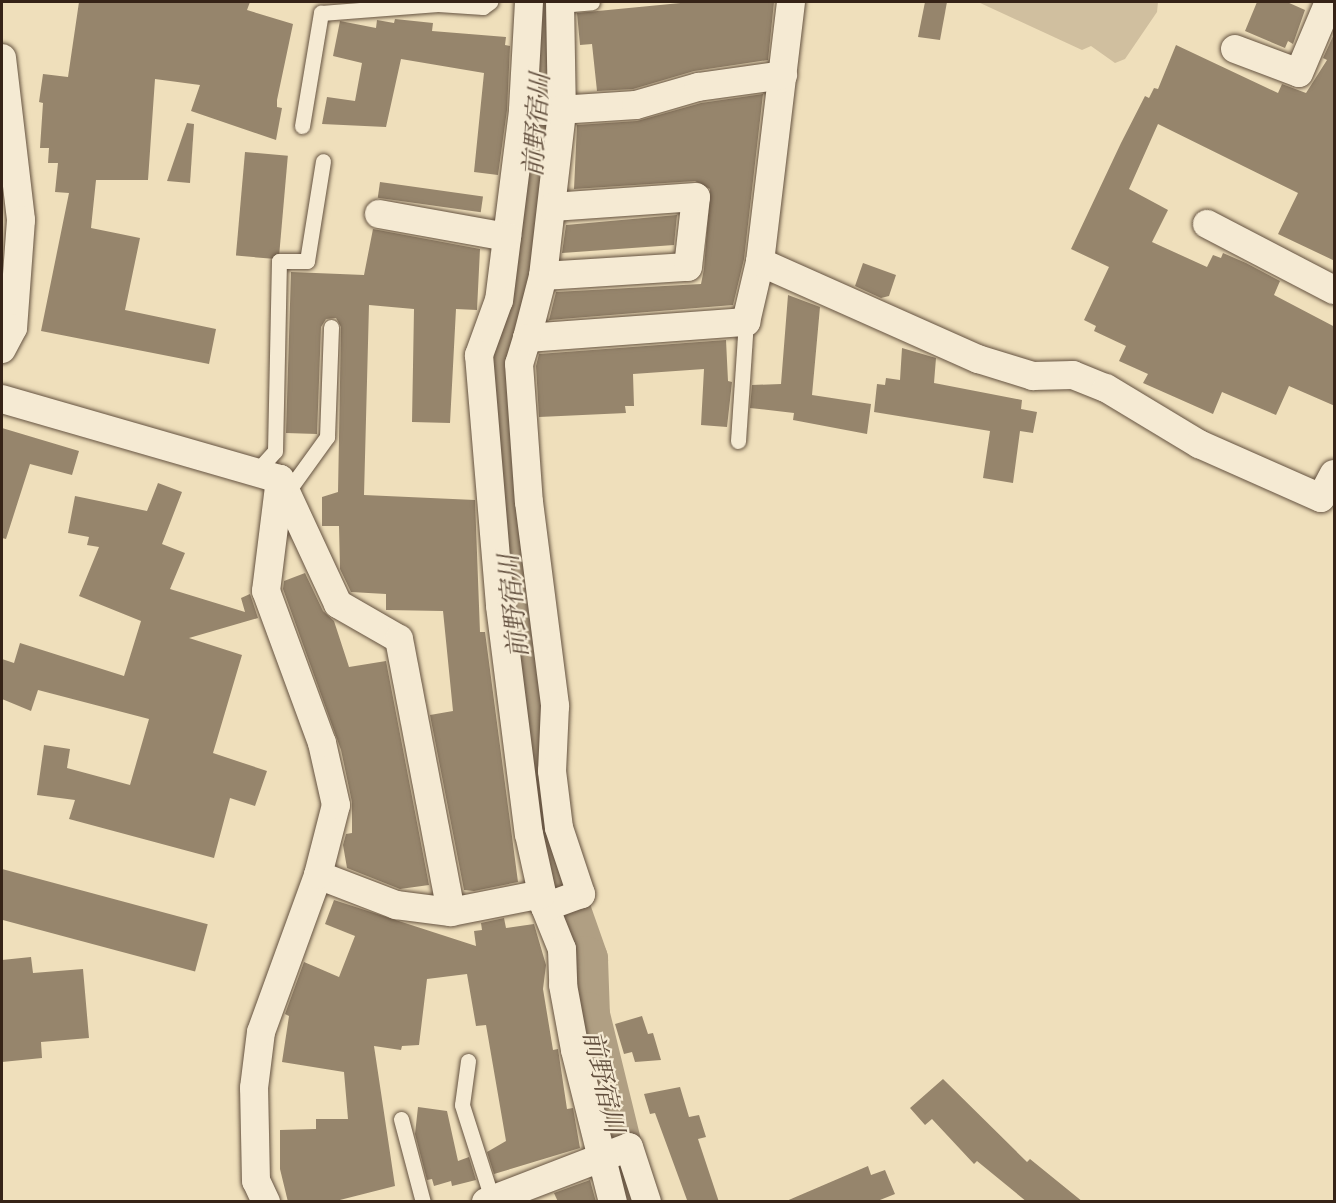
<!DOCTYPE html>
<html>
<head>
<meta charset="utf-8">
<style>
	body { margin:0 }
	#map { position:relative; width:1336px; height:1203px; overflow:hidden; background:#efdfbb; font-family:"IM FELL DW Pica","Noto Serif JP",serif }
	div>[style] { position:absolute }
	.green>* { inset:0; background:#d0bf9f }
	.river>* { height:46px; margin:-23px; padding:0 23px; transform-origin:23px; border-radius:23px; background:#b09f83 }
	.building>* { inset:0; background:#96856c; transform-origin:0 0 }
	.roads { filter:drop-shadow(0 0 2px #645240) drop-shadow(0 0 2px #645240) }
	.service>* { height:15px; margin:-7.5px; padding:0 7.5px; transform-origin:7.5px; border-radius:7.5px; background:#f5ead3 }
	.minor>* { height:28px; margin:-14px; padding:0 14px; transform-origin:14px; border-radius:14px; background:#f5ead3 }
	span { translate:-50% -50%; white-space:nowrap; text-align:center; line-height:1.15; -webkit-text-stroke:4.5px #f5ead3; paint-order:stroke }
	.water-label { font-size:26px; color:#614e3d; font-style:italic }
	.frame { position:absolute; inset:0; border:3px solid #362317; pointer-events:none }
</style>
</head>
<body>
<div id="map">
	<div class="green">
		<div style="clip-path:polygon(978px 2px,1158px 2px,1157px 12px,1125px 59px,1115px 63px,1091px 46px,1082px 50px)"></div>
	</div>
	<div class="river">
		<div style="left:544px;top:2px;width:120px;rotate:91.4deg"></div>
		<div style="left:541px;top:122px;width:98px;rotate:95.9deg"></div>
		<div style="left:531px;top:219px;width:69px;rotate:100deg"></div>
		<div style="left:519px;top:287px;width:75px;rotate:105.5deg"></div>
		<div style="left:499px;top:359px;width:211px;rotate:87.3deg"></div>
		<div style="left:509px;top:570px;width:263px;rotate:83.2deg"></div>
		<div style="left:540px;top:831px;width:136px;rotate:70.6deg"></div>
		<div style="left:585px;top:959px;width:56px;rotate:88deg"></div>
		<div style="left:587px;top:1015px;width:189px;rotate:76.3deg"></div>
	</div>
	<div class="building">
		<div style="clip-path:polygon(79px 2px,250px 2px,247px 10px,293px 24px,277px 100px,277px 107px,282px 108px,276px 140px,191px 111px,200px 85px,155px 79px,148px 180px,96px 180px,91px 228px,140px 238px,125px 310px,216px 329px,209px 364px,41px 331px,69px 193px,55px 192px,58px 163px,48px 163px,49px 148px,40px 148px,43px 103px,39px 102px,43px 74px,68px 77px)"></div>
		<div style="clip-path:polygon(691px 2px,774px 2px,768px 60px,694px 71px,633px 89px,597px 91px,592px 44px,580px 45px,577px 13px)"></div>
		<div style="clip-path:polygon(925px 2px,947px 2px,940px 40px,918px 37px)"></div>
		<div style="clip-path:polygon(1257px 2px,1287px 2px,1305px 10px,1293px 44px,1288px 41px,1285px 48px,1245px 31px)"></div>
		<div style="clip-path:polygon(395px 19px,433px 23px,432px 31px,506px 37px,505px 45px,510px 46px,507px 110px,498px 175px,474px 172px,484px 73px,401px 59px,386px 127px,322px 124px,327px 97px,355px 101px,362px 63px,333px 56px,340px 21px,376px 28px,377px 20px,394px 23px)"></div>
		<div style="clip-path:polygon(1335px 32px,1335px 261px,1278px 234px,1298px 193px,1158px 124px,1129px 189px,1168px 210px,1152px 242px,1207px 267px,1213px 255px,1221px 258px,1223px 253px,1246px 263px,1280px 281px,1274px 295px,1335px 327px,1335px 406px,1289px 386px,1276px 415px,1222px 392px,1213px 414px,1143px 383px,1148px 374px,1119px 361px,1126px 346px,1094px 331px,1096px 326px,1084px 320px,1109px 267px,1071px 249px,1121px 143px,1145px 96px,1149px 98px,1154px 88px,1158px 89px,1176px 45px,1278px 93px,1282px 84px,1306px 93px,1327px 60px,1323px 58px)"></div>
		<div style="clip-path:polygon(763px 94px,744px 259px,733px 305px,549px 320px,556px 292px,701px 284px,704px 269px,710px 189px,695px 181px,574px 189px,577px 125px,637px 121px,701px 103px)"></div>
		<div style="clip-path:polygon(187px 123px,194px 124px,190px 183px,167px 181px)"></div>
		<div style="left:245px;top:152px;width:43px;height:104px;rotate:5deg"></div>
		<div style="left:380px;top:182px;width:104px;height:16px;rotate:8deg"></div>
		<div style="clip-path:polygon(677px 215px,674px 245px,562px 253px,566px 225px)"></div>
		<div style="clip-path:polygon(373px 229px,480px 249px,477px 310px,456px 309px,450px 423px,412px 422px,414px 309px,369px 305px,364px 495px,475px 500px,480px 632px,485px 632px,518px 882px,474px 891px,464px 890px,430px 715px,453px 711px,443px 611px,386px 610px,386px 594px,351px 592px,340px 569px,339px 526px,322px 526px,322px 497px,338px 492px,341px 327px,336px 318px,326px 319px,321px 327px,317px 434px,286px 433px,291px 272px,364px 275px)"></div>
		<div style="clip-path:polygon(863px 263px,896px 275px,889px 296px,881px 298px,855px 286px)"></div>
		<div style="clip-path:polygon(788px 295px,820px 307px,812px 395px,871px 404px,867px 434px,793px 420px,794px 413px,750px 408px,752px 385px,781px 384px)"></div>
		<div style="clip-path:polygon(726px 340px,728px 381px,732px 382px,727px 427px,701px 425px,704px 369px,633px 374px,634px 406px,625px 406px,626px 413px,539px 417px,536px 366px,539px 354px)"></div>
		<div style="clip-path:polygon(902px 348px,936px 358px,934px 383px,1022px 400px,1021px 409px,1037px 412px,1033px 433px,1020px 431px,1013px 483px,983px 478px,990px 431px,874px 412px,877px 384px,885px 385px,886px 378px,900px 380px)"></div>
		<div style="clip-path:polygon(2px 428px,79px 451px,72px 475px,30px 464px,6px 539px,2px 538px)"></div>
		<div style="clip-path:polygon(158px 483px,182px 492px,162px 544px,185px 553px,170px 589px,245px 612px,241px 598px,250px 594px,258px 618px,189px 638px,242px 655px,213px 753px,267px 771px,255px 806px,230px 798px,214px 858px,69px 819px,75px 800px,37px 795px,44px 745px,70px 749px,67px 768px,130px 785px,149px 719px,38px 690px,31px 711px,2px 699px,2px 659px,14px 663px,20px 643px,124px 676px,141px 621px,79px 596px,99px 547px,87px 545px,89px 537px,68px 533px,75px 496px,147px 511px)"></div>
		<div style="clip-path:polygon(305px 573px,323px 611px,334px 621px,349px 667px,386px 661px,429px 885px,400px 889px,347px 868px,343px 845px,346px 834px,352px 833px,352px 802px,341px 750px,283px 589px,284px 581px)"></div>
		<div style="left:2px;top:869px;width:213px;height:49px;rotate:15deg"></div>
		<div style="clip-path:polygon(334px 900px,476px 946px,474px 931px,482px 930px,481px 923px,504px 918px,506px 928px,534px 924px,546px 965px,543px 989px,553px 1050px,558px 1049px,567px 1109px,573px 1108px,580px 1148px,494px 1174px,487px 1152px,506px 1141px,486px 1025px,476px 1026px,467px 974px,427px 979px,419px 1045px,402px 1046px,401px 1050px,374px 1046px,395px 1186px,332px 1202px,288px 1202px,280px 1169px,280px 1130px,316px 1129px,316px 1119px,348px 1119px,344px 1072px,282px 1062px,289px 1016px,285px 1014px,304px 962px,339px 977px,355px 936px,325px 924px)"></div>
		<div style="clip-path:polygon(31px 957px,33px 973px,83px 969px,89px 1038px,41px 1042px,42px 1058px,2px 1062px,2px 960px)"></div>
		<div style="clip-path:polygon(642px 1016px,648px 1034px,653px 1033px,661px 1060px,635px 1062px,632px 1052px,624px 1054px,615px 1024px)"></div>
		<div style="clip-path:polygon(943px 1079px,1027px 1162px,1030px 1159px,1083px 1202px,1027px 1202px,977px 1161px,974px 1164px,932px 1119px,925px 1125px,910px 1108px)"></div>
		<div style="clip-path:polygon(680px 1087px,689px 1117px,699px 1115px,706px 1137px,698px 1139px,719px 1202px,687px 1200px,655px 1113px,650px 1114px,644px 1094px)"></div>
		<div style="clip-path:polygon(418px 1107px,447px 1111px,458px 1161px,469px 1157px,476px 1180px,452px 1186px,451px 1181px,434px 1186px,432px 1179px,427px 1180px,415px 1134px)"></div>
		<div style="clip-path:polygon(868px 1166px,871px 1175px,885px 1170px,895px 1194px,875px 1202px,784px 1202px)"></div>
		<div style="clip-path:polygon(590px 1180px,596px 1202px,558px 1202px,554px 1193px)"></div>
	</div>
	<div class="roads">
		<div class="service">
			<div style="left:560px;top:5px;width:32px;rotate:-5deg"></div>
			<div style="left:302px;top:126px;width:115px;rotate:-80.5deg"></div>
			<div style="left:321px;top:13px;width:117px;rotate:-4.4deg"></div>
			<div style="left:438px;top:4px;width:45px;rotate:3.8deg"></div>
			<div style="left:483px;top:7px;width:9px;rotate:-36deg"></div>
			<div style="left:738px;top:441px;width:119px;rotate:-86.2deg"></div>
			<div style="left:256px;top:472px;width:28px;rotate:-48deg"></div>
			<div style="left:275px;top:451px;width:190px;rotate:-88.8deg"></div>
			<div style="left:279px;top:261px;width:28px"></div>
			<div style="left:307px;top:261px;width:101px;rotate:-80.9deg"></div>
			<div style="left:288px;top:491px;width:67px;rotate:-54.2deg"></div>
			<div style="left:327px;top:437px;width:110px;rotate:-87.9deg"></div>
			<div style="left:468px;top:1061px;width:44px;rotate:97.8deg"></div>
			<div style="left:462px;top:1105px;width:99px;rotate:72.3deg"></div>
			<div style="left:401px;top:1119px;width:86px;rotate:75.2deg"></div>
		</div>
		<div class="minor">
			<div style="left:529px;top:2px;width:109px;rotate:93.2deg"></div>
			<div style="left:523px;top:111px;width:191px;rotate:97.2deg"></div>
			<div style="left:499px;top:300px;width:59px;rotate:110deg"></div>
			<div style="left:479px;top:355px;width:252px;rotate:85.2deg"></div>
			<div style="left:500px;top:606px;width:230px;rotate:82.8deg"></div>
			<div style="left:529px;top:834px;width:75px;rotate:77.6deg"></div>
			<div style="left:545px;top:907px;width:45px;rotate:68deg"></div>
			<div style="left:562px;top:949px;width:36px;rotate:88deg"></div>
			<div style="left:563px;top:985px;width:66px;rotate:79.5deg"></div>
			<div style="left:575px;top:1050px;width:157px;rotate:76deg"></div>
			<div style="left:560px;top:2px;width:110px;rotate:89deg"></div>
			<div style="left:562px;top:112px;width:165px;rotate:96.6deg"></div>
			<div style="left:543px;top:276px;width:64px;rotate:104.5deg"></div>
			<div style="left:527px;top:338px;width:220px;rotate:-4.2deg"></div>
			<div style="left:746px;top:322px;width:62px;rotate:-76.9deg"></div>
			<div style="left:760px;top:262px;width:262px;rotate:-83.2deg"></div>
			<div style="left:1235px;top:49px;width:68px;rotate:20.6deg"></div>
			<div style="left:1299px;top:73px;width:77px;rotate:-67.1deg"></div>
			<div style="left:2px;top:58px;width:163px;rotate:83.3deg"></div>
			<div style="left:21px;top:220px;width:108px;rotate:94.2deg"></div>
			<div style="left:13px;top:328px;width:24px;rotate:118deg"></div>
			<div style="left:543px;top:111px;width:93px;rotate:-3.7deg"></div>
			<div style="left:636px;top:105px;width:65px;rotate:-16.2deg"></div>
			<div style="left:698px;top:87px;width:86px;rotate:-8deg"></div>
			<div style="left:379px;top:214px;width:130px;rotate:10.2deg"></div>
			<div style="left:1207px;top:224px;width:143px;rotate:27.5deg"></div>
			<div style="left:760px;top:262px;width:239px;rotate:24deg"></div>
			<div style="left:978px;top:359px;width:58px;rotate:17.2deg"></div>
			<div style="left:1033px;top:376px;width:40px;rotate:-1.4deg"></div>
			<div style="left:1073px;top:375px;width:35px;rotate:22deg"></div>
			<div style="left:1106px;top:388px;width:109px;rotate:31.1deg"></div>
			<div style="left:1199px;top:444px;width:133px;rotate:23.9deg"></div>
			<div style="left:1321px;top:498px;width:27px;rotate:-62deg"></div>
			<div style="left:543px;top:276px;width:145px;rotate:-3.6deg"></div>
			<div style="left:688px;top:267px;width:70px;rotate:-83.5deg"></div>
			<div style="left:696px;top:197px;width:144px;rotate:176deg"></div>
			<div style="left:527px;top:338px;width:27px;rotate:107deg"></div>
			<div style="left:519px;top:364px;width:138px;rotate:85.9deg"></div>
			<div style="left:529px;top:502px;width:206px;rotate:82.7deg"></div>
			<div style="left:555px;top:706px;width:65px;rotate:92.6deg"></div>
			<div style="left:552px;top:771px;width:57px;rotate:83deg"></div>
			<div style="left:559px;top:828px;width:70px;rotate:71.6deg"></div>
			<div style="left:581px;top:894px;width:38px;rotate:160deg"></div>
			<div style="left:2px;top:399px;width:289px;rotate:16.1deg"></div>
			<div style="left:280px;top:479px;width:138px;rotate:65.1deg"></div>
			<div style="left:338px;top:604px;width:70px;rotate:29.8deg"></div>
			<div style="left:399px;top:639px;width:278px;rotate:79.2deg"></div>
			<div style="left:318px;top:875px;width:84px;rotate:21deg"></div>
			<div style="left:396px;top:905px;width:55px;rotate:7.3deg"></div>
			<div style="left:451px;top:912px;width:93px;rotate:-11.2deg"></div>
			<div style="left:266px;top:1202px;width:23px;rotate:-115deg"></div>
			<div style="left:256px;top:1181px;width:93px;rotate:-91.2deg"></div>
			<div style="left:254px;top:1088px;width:56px;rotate:-82.9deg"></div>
			<div style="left:261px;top:1032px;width:167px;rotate:-70deg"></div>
			<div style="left:318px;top:875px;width:72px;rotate:-75.6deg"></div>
			<div style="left:336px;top:805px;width:64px;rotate:-102.7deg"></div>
			<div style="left:322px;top:743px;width:162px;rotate:-110.2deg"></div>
			<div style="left:266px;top:591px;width:113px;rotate:-82.9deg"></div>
			<div style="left:486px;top:1202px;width:153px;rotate:-21deg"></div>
			<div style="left:629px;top:1147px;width:58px;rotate:71.9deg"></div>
		</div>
	</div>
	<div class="water-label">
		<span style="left:538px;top:125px;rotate:-86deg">前野宿川</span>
		<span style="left:515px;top:606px;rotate:-96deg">前野宿川</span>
		<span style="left:602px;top:1082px;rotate:77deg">前野宿川</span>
	</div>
	<div class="frame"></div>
</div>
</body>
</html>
